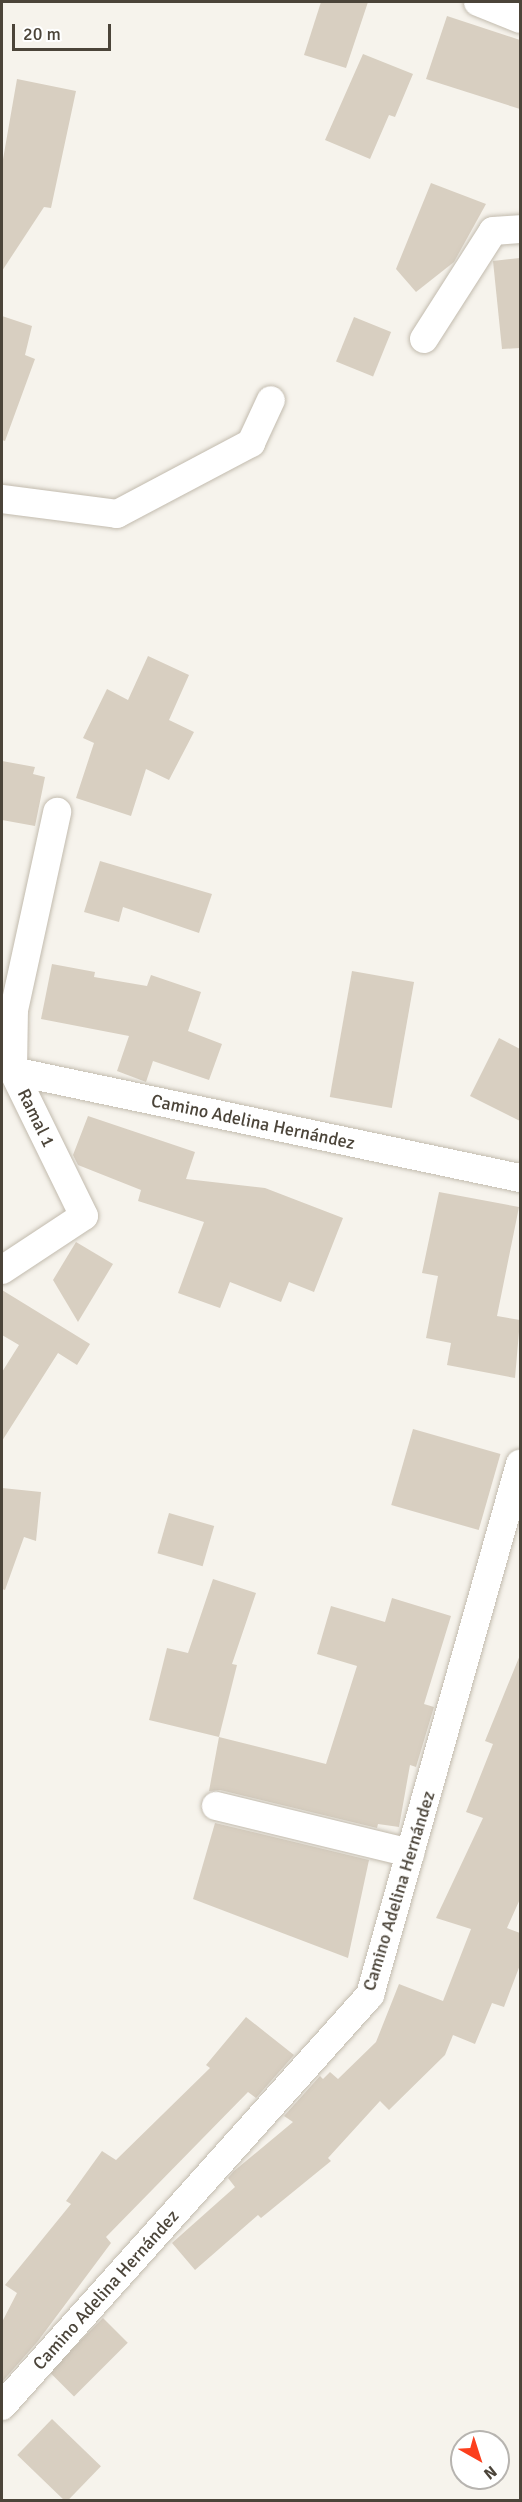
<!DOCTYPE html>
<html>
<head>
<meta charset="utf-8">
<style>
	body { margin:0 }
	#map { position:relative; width:522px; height:2502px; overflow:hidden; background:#f6f3ec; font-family:Signika,sans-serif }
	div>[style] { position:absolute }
	.building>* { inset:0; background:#d8cfc1; transform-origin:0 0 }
	.roads { filter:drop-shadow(0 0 2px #c2bbae) drop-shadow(0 0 2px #c2bbae) }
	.street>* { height:28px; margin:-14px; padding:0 14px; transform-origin:14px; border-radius:14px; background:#fff }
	span { translate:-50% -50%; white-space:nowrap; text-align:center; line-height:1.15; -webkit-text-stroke:4.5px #fff; paint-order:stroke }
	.street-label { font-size:18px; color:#4b4439 }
	.frame { position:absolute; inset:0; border:3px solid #4b4439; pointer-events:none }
	.north { position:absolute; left:450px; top:2430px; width:60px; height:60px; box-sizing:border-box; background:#fff; border:2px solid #b7b4b0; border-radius:50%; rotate:141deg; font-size:16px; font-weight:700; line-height:24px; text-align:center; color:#4b4439 }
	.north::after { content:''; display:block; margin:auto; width:21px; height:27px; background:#fc3f1d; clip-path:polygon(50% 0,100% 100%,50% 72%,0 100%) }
	.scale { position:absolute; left:12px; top:24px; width:99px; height:27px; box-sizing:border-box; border:3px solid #4b4439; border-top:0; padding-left:8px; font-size:18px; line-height:21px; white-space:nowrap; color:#4b4439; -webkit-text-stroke:4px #fff; paint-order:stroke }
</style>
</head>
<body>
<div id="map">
	<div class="building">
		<div style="clip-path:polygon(321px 2px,368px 2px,346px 68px,304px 55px)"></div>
		<div style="clip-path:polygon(447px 16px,520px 40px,520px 109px,426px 79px)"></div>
		<div style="clip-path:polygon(363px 54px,413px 74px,395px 117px,389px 115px,370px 159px,325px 140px)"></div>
		<div style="clip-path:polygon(17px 79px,76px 91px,51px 208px,44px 207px,2px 271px,2px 165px)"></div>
		<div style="clip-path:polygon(431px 183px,486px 204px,454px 262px,416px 292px,396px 269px)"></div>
		<div style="clip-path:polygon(520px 258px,520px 348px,502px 349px,493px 261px)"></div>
		<div style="clip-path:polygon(2px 316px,32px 326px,25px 355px,35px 359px,5px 441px,2px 440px)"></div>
		<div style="left:354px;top:317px;width:40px;height:48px;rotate:22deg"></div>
		<div style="clip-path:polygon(148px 656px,189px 675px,169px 720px,194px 732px,169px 780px,146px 769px,131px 816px,76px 798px,94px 743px,83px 738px,107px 689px,128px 700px)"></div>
		<div style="clip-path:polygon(2px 761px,35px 767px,33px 774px,45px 777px,35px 826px,2px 820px)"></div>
		<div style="clip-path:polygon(100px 861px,212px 894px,199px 933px,123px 907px,119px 922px,84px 912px)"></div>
		<div style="clip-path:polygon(52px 964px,95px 972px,94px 977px,147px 986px,151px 975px,201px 992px,188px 1031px,222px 1044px,209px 1080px,153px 1061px,146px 1082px,117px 1071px,129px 1036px,41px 1019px)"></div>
		<div style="left:352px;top:971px;width:63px;height:128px;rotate:10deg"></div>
		<div style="clip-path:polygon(499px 1038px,520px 1049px,520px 1121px,470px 1096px)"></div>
		<div style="clip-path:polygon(88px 1116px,195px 1152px,186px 1179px,265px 1188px,343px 1218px,314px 1292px,289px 1282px,281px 1302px,230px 1282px,220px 1308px,178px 1293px,204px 1222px,138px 1201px,141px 1190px,78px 1165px,73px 1155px)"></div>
		<div style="clip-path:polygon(439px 1192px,519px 1207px,497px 1316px,520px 1320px,515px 1378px,447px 1365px,451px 1343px,426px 1338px,438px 1276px,422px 1273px)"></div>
		<div style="clip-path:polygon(76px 1242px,113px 1264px,78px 1322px,53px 1280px)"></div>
		<div style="clip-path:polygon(2px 1290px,90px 1344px,77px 1365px,58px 1353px,2px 1441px,2px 1372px,19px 1345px,2px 1335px)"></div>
		<div style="left:413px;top:1429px;width:91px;height:79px;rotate:16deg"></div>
		<div style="clip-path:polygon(2px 1488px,41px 1492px,36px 1541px,24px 1537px,5px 1590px,2px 1589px)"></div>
		<div style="left:169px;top:1513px;width:47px;height:42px;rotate:16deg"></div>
		<div style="clip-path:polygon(213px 1579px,256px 1593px,232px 1664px,237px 1665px,219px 1737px,149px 1720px,167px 1648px,188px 1653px)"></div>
		<div style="clip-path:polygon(392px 1598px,451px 1616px,424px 1704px,434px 1707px,416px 1767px,410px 1765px,399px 1827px,378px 1824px,377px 1828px,220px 1790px,209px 1791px,219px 1737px,326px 1764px,357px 1666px,317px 1654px,331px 1606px,385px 1622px)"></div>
		<div style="clip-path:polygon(520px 1655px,520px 1899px,507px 1928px,520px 1933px,520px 1965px,504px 2007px,492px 2003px,475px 2044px,453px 2035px,445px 2055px,389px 2110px,380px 2101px,328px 2158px,331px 2161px,261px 2218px,258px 2215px,195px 2270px,172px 2243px,235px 2187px,228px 2178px,234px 2171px,293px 2122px,284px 2116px,320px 2076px,323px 2079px,330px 2072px,338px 2079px,376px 2042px,399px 1984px,443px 2001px,471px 1929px,436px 1918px,483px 1818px,466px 1812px,493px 1744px,485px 1741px)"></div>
		<div style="clip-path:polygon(215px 1823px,369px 1860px,348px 1958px,193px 1899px)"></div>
		<div style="clip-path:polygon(246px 2017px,294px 2055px,256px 2098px,248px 2092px,106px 2237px,111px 2243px,38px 2341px,2px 2382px,2px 2322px,17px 2293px,5px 2285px,71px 2204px,66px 2201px,102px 2151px,116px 2160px,210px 2068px,206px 2065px)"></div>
		<div style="left:103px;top:2318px;width:35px;height:76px;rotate:45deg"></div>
		<div style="left:52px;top:2419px;width:68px;height:50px;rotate:44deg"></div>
	</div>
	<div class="roads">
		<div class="street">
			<div style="left:478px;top:2px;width:45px;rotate:22deg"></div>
			<div style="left:424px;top:339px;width:128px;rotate:-57.4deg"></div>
			<div style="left:493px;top:231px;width:27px;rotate:-4deg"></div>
			<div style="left:2px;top:499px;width:116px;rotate:7.4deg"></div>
			<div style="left:117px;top:514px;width:152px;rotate:-27.9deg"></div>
			<div style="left:251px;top:443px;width:47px;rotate:-65.1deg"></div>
			<div style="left:2px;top:1047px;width:26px;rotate:65deg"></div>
			<div style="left:13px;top:1071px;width:518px;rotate:11.92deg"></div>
			<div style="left:2px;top:1270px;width:98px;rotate:-33.4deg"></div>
			<div style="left:84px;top:1216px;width:161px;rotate:-116.1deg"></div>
			<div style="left:13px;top:1071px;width:61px;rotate:-89.1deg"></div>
			<div style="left:14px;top:1010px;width:203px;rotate:-77.7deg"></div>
			<div style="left:216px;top:1806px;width:200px;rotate:13.6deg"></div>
			<div style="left:2px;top:2406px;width:552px;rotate:-48.16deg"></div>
			<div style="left:370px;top:1995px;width:552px;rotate:-74.23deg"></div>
		</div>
	</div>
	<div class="street-label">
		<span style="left:36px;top:1118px;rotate:64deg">Ramal 1</span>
		<span style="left:253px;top:1122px;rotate:12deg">Camino Adelina Hernández</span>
		<span style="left:399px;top:1891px;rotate:-73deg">Camino Adelina Hernández</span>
		<span style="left:106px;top:2290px;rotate:-48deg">Camino Adelina Hernández</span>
	</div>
	<div class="frame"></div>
	<div class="north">N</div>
	<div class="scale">20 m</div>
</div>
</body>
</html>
